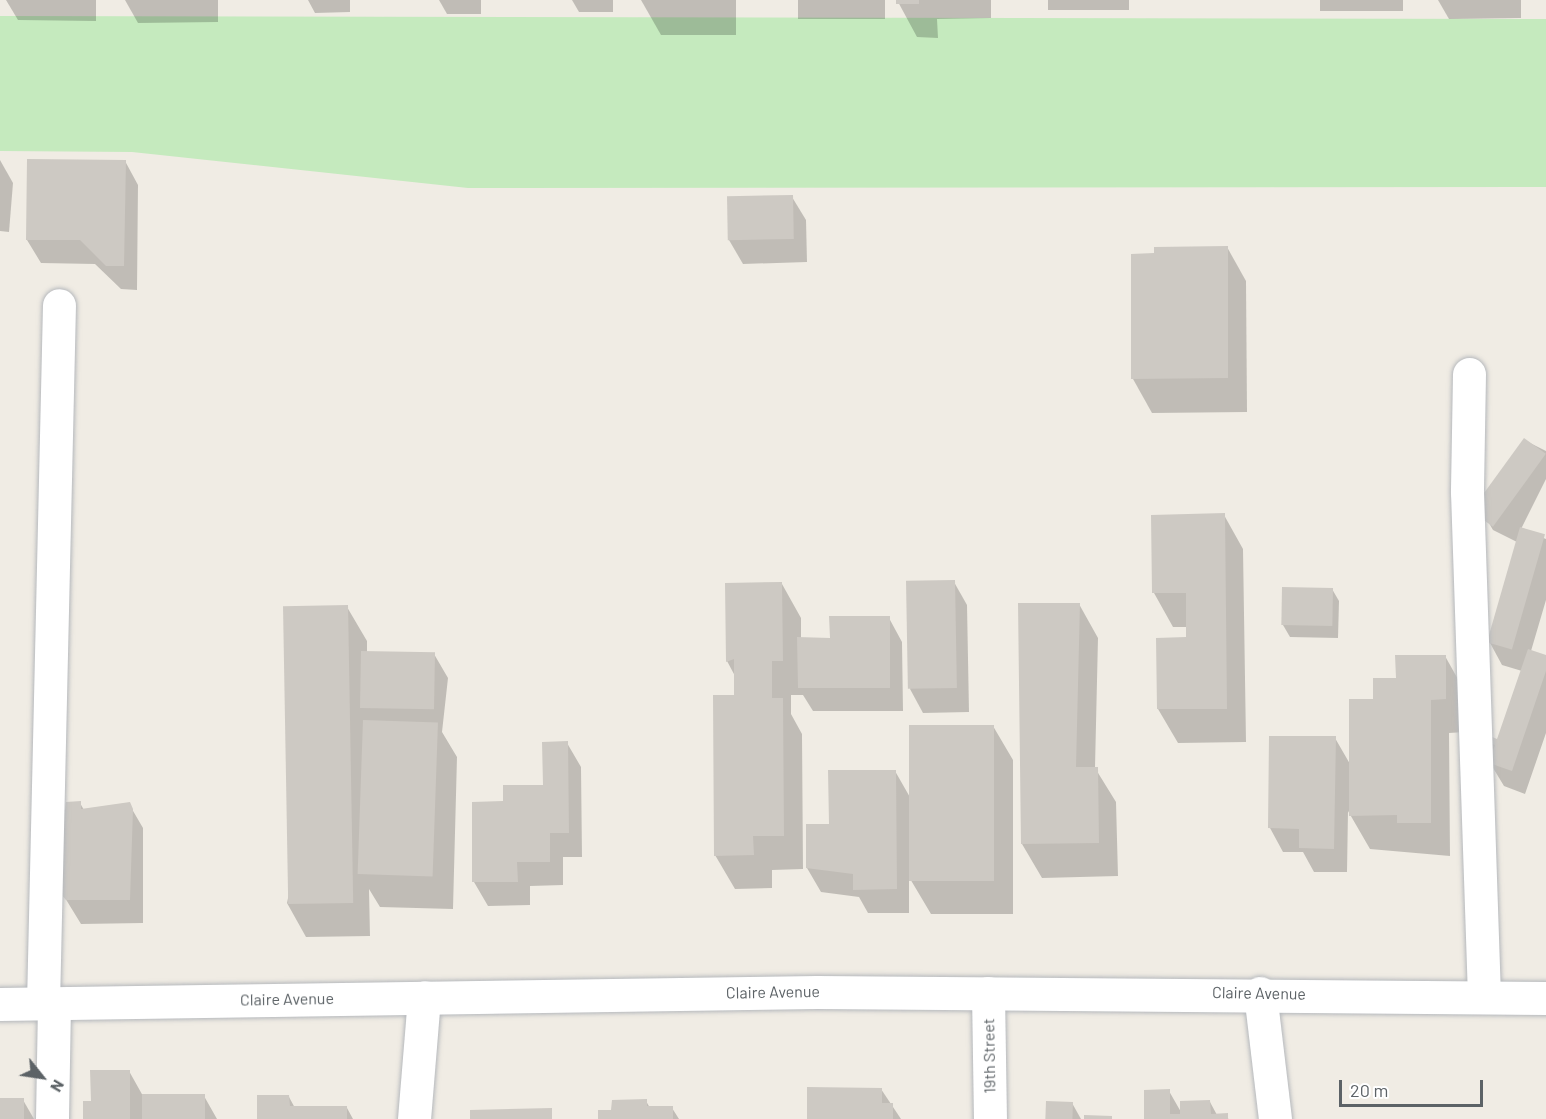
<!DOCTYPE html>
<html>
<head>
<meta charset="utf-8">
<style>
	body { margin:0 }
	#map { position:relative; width:1546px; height:1119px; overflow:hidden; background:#f0ece4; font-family:Barlow,sans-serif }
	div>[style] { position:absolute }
	.green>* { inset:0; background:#c5eabe }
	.shadow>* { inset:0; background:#0003; transform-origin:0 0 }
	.building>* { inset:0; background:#cdc9c3; transform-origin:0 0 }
	.roads { filter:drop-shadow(0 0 2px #b5b8bc) drop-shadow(0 0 2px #b5b8bc) }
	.minor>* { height:33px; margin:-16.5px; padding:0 16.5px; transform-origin:16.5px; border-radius:16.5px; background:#fff }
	span { translate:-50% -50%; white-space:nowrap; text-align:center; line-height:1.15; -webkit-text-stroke:4.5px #fff; paint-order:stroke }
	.street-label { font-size:16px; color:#5c6266 }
	.north { position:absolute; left:12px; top:1047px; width:60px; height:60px; -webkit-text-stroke:4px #fff; paint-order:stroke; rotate:120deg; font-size:16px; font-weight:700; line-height:24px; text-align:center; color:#5c6266 }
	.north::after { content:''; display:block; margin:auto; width:21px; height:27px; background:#5c6266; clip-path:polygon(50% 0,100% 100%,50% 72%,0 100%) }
	.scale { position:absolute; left:1339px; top:1080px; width:144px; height:27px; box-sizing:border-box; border:3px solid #5c6266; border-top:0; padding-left:8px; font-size:18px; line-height:21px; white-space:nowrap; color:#5c6266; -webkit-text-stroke:4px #fff; paint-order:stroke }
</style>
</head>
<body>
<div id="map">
	<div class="green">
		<div style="clip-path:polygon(0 16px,1546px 19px,1546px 187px,468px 188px,132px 152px,0 151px)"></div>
	</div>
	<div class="shadow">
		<div style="clip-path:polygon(6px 0,96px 0,96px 21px,18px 20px)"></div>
		<div style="clip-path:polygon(125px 0,218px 0,218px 22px,138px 23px)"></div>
		<div style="clip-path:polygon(267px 0,350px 0,350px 12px,315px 13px,308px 0)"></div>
		<div style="clip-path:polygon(439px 0,481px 0,481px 14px,447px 14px)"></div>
		<div style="clip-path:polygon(572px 0,613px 0,613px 12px,579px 12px)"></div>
		<div style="clip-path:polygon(736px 0,736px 35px,661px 35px,641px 0)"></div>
		<div style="left:798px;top:0;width:87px;height:19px"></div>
		<div style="clip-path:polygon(897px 0,991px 0,991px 18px,937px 19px,938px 38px,917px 37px)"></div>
		<div style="left:1048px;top:0;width:81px;height:10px"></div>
		<div style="left:1320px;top:0;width:83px;height:11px"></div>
		<div style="clip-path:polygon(1438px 0,1521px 0,1521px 18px,1449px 19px)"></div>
		<div style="clip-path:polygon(0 160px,13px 183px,9px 232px,0 231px)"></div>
		<div style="clip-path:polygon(125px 161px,138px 185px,137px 290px,121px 289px,95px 264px,41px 263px,27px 240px)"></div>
		<div style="clip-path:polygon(792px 197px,806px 220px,807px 262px,743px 264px,729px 240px)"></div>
		<div style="clip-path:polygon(1227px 247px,1246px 281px,1247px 412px,1152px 413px,1133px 379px)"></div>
		<div style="clip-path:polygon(1524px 440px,1546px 451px,1546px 479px,1521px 529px,1546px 539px,1546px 600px,1531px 651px,1546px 657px,1546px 733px,1525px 794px,1504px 786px,1490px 763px,1494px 752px,1489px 742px,1498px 741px,1522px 671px,1502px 665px,1489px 641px,1517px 542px,1493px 530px,1486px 518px)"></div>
		<div style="clip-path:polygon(1224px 515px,1243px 549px,1246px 742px,1178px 743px,1158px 709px,1157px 639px,1188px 639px,1188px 627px,1173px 627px,1154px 593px)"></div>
		<div style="clip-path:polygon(954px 582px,967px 605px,969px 712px,923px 713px,910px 689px)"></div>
		<div style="clip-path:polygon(782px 584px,801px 618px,801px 639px,831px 639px,889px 618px,902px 642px,903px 711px,813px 711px,803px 695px,791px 695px,791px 714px,802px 734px,803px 869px,772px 870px,772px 888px,735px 889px,715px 855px,735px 697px,735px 676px,727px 661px)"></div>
		<div style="clip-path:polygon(1332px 589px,1339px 601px,1338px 638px,1290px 637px,1283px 625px)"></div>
		<div style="clip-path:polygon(1079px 604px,1098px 638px,1095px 768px,1116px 802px,1118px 876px,1042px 878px,1022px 844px)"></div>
		<div style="clip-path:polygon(347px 607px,367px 641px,367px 653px,434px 654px,448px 678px,442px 732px,457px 757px,453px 909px,380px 907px,369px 889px,370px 936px,306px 937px,287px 903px)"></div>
		<div style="clip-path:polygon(1445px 656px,1464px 690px,1465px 732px,1449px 733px,1450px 856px,1370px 849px,1348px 811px,1347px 872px,1314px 872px,1303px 852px,1283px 852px,1270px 828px,1335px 738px,1350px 764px,1375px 700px,1397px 679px)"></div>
		<div style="clip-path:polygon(993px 726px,1013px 760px,1013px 914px,931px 914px,909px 877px,909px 913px,868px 913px,859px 897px,821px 892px,807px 868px,830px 825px,895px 771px,911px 799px)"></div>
		<div style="clip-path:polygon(567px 743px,581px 767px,582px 857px,563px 857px,563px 885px,530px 886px,530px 905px,488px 906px,474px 882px,504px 803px,545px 786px)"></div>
		<div style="clip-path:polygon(80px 803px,84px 810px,129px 804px,143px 828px,143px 923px,81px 924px,62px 893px,67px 811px)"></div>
		<div style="clip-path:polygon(129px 1071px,143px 1096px,204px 1096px,217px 1119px,85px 1119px,92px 1102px)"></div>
		<div style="clip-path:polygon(881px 1089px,901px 1119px,808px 1119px)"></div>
		<div style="clip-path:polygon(1169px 1091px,1181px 1112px,1210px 1102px,1217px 1115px,1229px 1119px,1146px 1119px)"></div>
		<div style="clip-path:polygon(289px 1097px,295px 1108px,347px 1108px,353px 1119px,259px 1119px)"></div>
		<div style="clip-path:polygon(0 1099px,23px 1100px,34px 1119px,0 1119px)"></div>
		<div style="clip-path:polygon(646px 1101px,650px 1108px,672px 1108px,679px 1119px,600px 1119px)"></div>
		<div style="clip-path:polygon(1072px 1103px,1081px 1119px,1048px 1119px)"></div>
	</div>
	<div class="building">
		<div style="left:896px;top:0;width:23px;height:4px"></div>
		<div style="clip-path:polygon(27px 159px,126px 160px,124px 266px,106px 266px,80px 240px,26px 240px)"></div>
		<div style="left:793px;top:195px;width:44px;height:66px;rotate:89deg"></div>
		<div style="clip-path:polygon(1228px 246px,1228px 378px,1131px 379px,1131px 254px,1154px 253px,1154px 247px)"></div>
		<div style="left:1524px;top:438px;width:27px;height:90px;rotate:36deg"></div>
		<div style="clip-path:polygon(1225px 513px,1227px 709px,1157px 709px,1156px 638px,1186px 637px,1186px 593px,1152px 593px,1151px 515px)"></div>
		<div style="left:1520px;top:527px;width:26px;height:120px;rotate:16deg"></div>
		<div style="left:955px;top:580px;width:108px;height:49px;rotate:89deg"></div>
		<div style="clip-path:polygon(782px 582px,783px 661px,772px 661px,772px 698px,783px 698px,784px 836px,753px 836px,754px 855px,714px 856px,713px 695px,734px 695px,734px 659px,726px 662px,725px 583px)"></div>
		<div style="left:1282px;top:587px;width:51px;height:38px;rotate:1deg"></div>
		<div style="clip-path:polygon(1018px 603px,1080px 603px,1076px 767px,1098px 767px,1099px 843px,1021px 844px)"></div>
		<div style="left:348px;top:605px;width:298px;height:65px;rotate:89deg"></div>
		<div style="clip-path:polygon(829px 616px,890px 616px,890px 688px,798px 688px,797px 637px,830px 638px)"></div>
		<div style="clip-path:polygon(1528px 649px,1546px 655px,1546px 671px,1512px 771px,1489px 763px,1495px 745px,1487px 742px,1490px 736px,1497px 739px)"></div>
		<div style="left:361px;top:651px;width:74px;height:57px;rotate:1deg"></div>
		<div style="clip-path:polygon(1395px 655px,1446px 655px,1446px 699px,1431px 700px,1431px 823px,1397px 823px,1397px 815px,1349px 816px,1349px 699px,1373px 699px,1373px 678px,1396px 678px)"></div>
		<div style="left:363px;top:720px;width:75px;height:154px;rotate:2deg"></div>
		<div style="left:909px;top:725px;width:85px;height:156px"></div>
		<div style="clip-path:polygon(1269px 736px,1336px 736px,1334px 849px,1299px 848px,1299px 829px,1268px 828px)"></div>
		<div style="clip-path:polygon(568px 741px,569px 833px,550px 833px,550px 862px,517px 862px,518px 882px,472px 882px,472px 802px,503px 801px,503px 785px,543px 785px,542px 742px)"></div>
		<div style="clip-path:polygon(828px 770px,896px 770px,897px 889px,853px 890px,853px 874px,806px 868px,806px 824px,829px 824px)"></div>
		<div style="clip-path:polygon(81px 801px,81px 809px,130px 802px,133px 809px,130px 900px,66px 900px,60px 893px,60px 810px,65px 810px,66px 802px)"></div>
		<div style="clip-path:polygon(90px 1070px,130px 1070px,130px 1119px,83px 1119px,83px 1101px,91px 1101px)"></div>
		<div style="clip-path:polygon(807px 1087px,882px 1088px,882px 1103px,893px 1103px,893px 1119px,807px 1119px)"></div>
		<div style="clip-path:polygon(1170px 1089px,1170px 1114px,1180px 1114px,1180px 1101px,1210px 1100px,1211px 1114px,1228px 1113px,1228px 1119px,1144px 1119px,1144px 1090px)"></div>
		<div style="left:205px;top:1094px;width:25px;height:63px;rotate:90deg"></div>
		<div style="clip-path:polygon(257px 1095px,289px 1095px,290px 1106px,347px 1106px,347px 1119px,257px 1119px)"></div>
		<div style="left:0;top:1098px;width:24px;height:21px"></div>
		<div style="clip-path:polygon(647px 1099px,647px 1106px,673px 1106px,673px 1119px,598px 1119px,598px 1110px,611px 1110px,612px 1100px)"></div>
		<div style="left:1046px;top:1101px;width:27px;height:18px;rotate:2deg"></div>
		<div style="clip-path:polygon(552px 1108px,552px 1119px,470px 1119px,470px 1110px)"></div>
		<div style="clip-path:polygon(1084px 1115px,1112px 1116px,1112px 1119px,1084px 1119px)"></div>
	</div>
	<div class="roads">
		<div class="minor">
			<div style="left:1469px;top:374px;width:118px;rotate:91deg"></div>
			<div style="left:1467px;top:492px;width:505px;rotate:88.07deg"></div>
			<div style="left:988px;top:993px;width:126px;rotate:89.1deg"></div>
			<div style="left:1260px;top:993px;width:127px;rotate:83.2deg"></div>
			<div style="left:0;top:1004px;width:817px;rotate:-0.84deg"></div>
			<div style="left:817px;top:992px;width:729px;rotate:0.47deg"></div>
			<div style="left:43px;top:1004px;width:699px;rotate:-88.69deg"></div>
			<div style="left:52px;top:1119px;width:116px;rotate:-89deg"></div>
			<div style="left:414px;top:1119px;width:122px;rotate:-85.3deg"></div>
		</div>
	</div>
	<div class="street-label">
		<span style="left:773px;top:992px;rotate:-1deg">Claire Avenue</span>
		<span style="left:1259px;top:993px;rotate:1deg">Claire Avenue</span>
		<span style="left:287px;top:999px;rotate:-1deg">Claire Avenue</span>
		<span style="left:989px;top:1056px;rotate:-91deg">19th Street</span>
	</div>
	<div class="north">N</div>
	<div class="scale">20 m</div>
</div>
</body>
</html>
